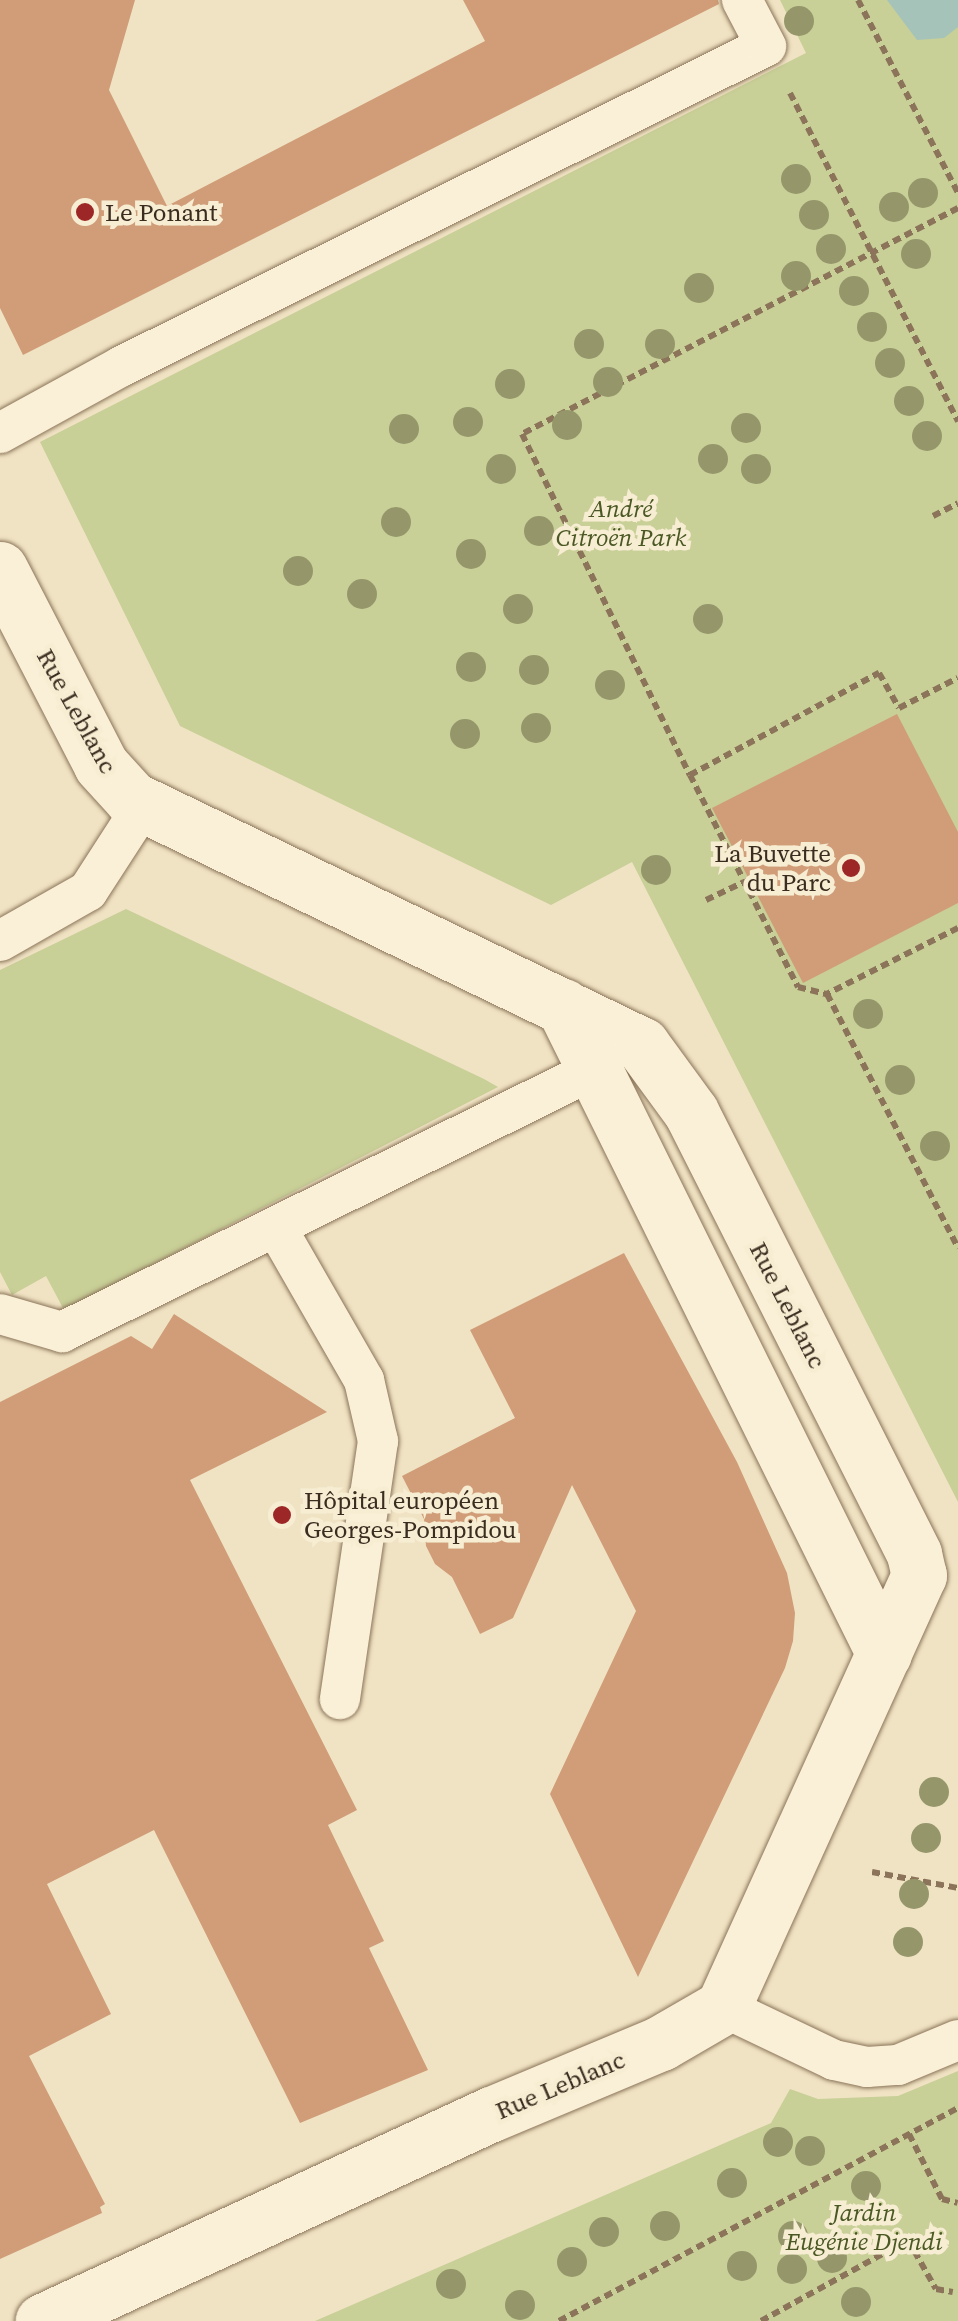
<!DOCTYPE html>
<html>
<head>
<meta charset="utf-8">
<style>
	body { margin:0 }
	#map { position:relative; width:958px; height:2321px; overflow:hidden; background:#f0e3c3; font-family:"Source Serif 4",serif }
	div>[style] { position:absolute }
	.green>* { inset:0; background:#c8cf97 }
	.water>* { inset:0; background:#a6c3ba }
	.building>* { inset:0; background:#d09d78 }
	.path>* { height:6px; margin-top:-3px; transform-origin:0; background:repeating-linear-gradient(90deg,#8b7459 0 8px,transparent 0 13px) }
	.roads { filter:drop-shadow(0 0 2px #8b7459) drop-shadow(0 0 2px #8b7459) }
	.lane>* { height:40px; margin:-20px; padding:0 20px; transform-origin:20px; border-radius:20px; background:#faf0d7 }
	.street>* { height:55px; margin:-27.5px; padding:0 27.5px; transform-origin:27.5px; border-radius:27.5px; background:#faf0d7 }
	.trees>* { width:30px; height:30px; margin:-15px; border-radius:50%; background:#95976b }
	.dots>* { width:28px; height:28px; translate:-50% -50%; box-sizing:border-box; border:5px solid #f7edd3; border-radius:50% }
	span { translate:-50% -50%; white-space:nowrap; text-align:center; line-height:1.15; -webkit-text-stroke:9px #f7edd3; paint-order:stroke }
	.poi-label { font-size:25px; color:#3a2c1e }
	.left { translate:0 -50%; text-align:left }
	.right { translate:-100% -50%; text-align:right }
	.park-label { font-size:25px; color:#4a5823; font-style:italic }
	.street-label { font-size:25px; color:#3a2c1e }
</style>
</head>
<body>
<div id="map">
	<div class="green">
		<div style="clip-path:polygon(780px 0,958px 0,958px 1502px,632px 862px,551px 905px,180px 726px,40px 442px,806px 53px)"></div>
		<div style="clip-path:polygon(126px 909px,484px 1079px,498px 1087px,64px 1310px,46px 1276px,12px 1295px,0 1272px,0 970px)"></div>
		<div style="clip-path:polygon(958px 2071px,958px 2321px,315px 2321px,771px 2123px,790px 2089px,818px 2099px,898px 2096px)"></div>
	</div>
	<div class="water">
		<div style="clip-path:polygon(887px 0,958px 0,958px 27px,944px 38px,917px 40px)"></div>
	</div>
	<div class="building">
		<div style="clip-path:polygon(0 0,135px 0,109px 90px,167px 206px,485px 41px,463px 0,718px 0,719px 4px,23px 355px,0 308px)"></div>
		<div style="clip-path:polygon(897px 714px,958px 832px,958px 903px,803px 983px,712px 808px)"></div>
		<div style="clip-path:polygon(624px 1253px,737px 1462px,787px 1573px,795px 1613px,793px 1641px,785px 1668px,638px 1977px,550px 1794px,636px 1611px,572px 1485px,513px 1618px,480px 1634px,452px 1577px,435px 1564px,426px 1546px,424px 1519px,402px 1476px,515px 1418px,470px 1330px)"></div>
		<div style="clip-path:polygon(174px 1314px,327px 1412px,190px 1480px,357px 1810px,328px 1825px,384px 1941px,369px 1948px,428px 2070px,300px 2123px,154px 1830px,47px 1884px,111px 2014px,29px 2056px,105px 2204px,100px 2207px,102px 2213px,0 2259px,0 1402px,131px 1336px,152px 1349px)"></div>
	</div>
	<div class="path">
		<div style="left:858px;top:0;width:217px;rotate:62.6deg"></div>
		<div style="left:790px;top:93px;width:369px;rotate:62.9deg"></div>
		<div style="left:958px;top:208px;width:491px;rotate:152.6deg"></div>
		<div style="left:522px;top:434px;width:380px;rotate:63.8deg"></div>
		<div style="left:690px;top:775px;width:215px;rotate:-28.4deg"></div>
		<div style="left:879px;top:673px;width:40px;rotate:60.3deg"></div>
		<div style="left:899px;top:708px;width:66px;rotate:-27deg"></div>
		<div style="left:933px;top:516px;width:28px;rotate:-27deg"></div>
		<div style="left:690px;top:775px;width:238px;rotate:63deg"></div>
		<div style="left:798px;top:987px;width:30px;rotate:14deg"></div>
		<div style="left:706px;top:900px;width:42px;rotate:-25.3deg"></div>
		<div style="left:958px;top:928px;width:147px;rotate:153.3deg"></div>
		<div style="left:827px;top:994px;width:286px;rotate:62.7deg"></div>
		<div style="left:872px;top:1872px;width:87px;rotate:10.5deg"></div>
		<div style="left:909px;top:2134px;width:73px;rotate:63.1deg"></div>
		<div style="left:942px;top:2199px;width:16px;rotate:14deg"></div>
		<div style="left:559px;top:2321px;width:452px;rotate:-28.1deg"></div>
		<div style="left:761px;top:2321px;width:168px;rotate:-28.9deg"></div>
		<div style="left:908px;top:2240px;width:56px;rotate:60.3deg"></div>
		<div style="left:936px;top:2289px;width:17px;rotate:10deg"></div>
	</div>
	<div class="roads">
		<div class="lane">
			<div style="left:0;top:433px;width:139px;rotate:-28.8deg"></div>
			<div style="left:122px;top:366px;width:719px;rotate:-26.42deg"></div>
			<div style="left:766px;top:46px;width:52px;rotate:-117.6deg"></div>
			<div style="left:0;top:941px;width:101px;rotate:-29.6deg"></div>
			<div style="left:88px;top:891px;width:101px;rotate:-57.1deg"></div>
			<div style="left:276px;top:1227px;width:177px;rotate:60.1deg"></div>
			<div style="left:364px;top:1380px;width:63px;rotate:77.1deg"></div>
			<div style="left:378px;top:1441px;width:261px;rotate:98.4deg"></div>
			<div style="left:0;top:1314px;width:65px;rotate:16.2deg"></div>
			<div style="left:62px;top:1332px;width:592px;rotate:-26.26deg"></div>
			<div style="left:723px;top:2007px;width:123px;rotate:25.5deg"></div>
			<div style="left:834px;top:2060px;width:34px;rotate:12deg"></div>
			<div style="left:867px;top:2067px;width:31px;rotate:-4deg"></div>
			<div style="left:898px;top:2065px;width:65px;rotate:-22.6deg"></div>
		</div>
		<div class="street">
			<div style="left:0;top:569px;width:220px;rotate:62.7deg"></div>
			<div style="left:101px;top:765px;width:46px;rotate:47.6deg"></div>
			<div style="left:132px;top:799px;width:566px;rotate:25.75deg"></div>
			<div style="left:642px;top:1045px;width:83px;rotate:53.8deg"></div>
			<div style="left:691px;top:1112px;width:495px;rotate:63.2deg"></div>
			<div style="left:914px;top:1554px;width:22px;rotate:77deg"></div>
			<div style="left:919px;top:1575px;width:474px;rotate:114.4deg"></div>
			<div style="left:723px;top:2007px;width:72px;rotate:149.9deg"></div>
			<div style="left:661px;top:2043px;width:184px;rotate:157.3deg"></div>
			<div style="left:491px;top:2114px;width:494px;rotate:155.2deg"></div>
			<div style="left:563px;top:1006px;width:723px;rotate:63.65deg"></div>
		</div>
	</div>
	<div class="trees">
		<div style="left:799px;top:21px"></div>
		<div style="left:796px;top:179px"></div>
		<div style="left:923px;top:193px"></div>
		<div style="left:894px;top:207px"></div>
		<div style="left:814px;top:215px"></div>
		<div style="left:831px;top:249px"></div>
		<div style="left:916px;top:254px"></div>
		<div style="left:796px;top:276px"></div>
		<div style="left:699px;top:288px"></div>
		<div style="left:854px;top:291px"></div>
		<div style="left:872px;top:327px"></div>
		<div style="left:589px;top:344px"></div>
		<div style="left:660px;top:344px"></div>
		<div style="left:890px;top:363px"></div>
		<div style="left:608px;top:382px"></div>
		<div style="left:510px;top:384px"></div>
		<div style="left:909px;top:401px"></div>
		<div style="left:468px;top:422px"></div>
		<div style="left:567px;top:425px"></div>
		<div style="left:746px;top:428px"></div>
		<div style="left:404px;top:429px"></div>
		<div style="left:927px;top:436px"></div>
		<div style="left:713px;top:459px"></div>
		<div style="left:501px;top:469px"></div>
		<div style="left:756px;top:469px"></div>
		<div style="left:396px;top:522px"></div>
		<div style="left:539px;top:531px"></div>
		<div style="left:471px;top:554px"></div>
		<div style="left:298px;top:571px"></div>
		<div style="left:362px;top:594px"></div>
		<div style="left:518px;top:609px"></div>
		<div style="left:708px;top:619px"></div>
		<div style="left:471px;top:667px"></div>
		<div style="left:534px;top:670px"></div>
		<div style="left:610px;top:685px"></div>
		<div style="left:536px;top:728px"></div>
		<div style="left:465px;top:734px"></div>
		<div style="left:656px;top:870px"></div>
		<div style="left:868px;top:1014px"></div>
		<div style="left:900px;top:1080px"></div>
		<div style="left:935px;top:1146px"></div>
		<div style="left:934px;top:1792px"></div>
		<div style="left:926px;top:1838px"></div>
		<div style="left:914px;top:1894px"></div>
		<div style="left:908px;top:1942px"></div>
		<div style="left:778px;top:2142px"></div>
		<div style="left:810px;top:2151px"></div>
		<div style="left:732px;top:2183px"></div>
		<div style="left:866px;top:2186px"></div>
		<div style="left:665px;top:2226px"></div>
		<div style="left:604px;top:2232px"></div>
		<div style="left:793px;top:2236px"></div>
		<div style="left:832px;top:2258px"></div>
		<div style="left:572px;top:2262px"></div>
		<div style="left:742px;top:2266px"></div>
		<div style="left:792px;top:2269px"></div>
		<div style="left:451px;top:2284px"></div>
		<div style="left:856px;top:2302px"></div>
		<div style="left:520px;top:2305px"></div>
	</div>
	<div class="dots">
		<div style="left:85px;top:212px;background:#9d2726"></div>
		<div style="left:851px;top:868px;background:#9d2726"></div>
		<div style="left:282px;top:1515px;background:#9d2726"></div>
	</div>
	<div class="poi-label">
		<span class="left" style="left:105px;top:212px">Le Ponant</span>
		<span class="right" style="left:831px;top:868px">La Buvette<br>du Parc</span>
		<span class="left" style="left:304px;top:1515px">Hôpital européen<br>Georges-Pompidou</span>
	</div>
	<div class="park-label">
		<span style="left:621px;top:523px">André<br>Citroën Park</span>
		<span style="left:864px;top:2227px">Jardin<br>Eugénie Djendi</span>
	</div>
	<div class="street-label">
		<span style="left:77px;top:711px;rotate:61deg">Rue Leblanc</span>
		<span style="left:788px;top:1305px;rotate:63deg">Rue Leblanc</span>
		<span style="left:560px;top:2085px;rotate:-23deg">Rue Leblanc</span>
	</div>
</div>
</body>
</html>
